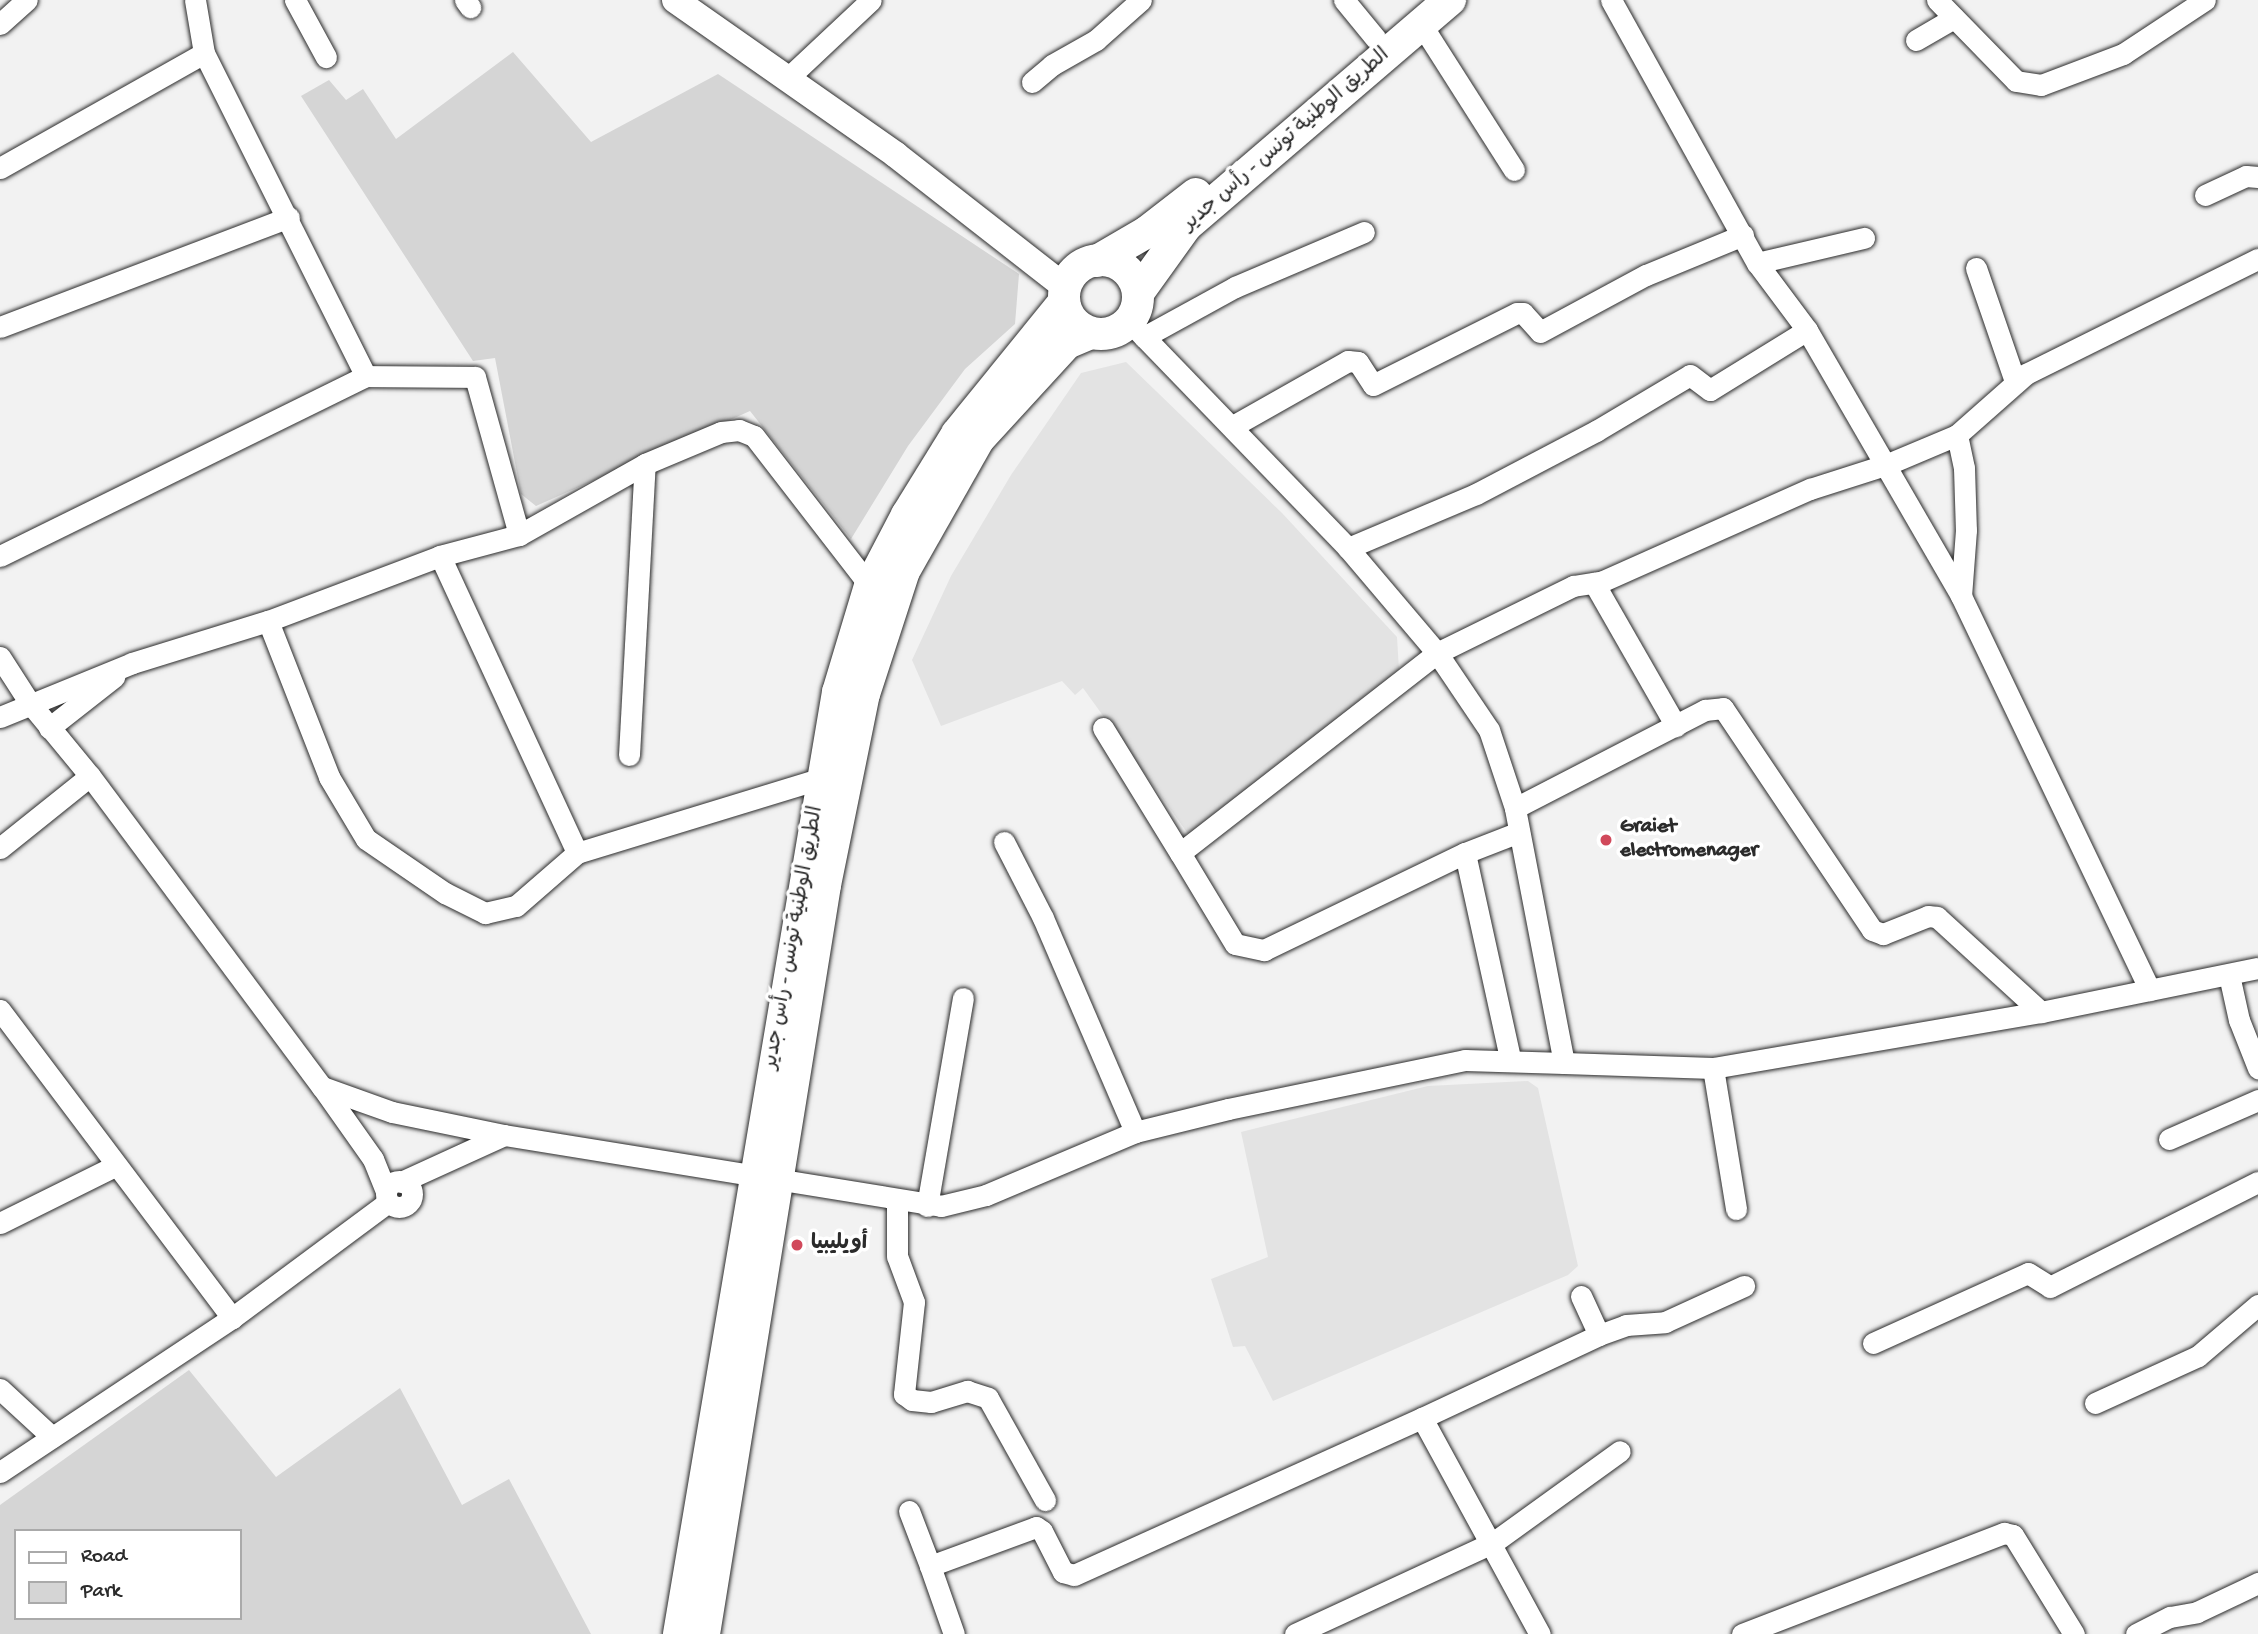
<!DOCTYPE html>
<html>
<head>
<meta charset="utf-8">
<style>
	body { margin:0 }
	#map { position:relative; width:2258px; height:1634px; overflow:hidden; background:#f2f2f2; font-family:"Gochi Hand","Playpen Sans Arabic",sans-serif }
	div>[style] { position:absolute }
	.built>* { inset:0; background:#e3e3e3 }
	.green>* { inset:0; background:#d5d5d5 }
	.roads { filter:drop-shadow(0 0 2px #2b2b2b) drop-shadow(0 0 2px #2b2b2b) }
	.minor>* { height:21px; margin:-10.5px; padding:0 10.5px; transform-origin:10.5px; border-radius:10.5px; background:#fff }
	.minor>.ring { margin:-10.5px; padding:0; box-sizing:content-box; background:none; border:21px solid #fff; border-radius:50% }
	.tertiary>* { height:26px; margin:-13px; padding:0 13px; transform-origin:13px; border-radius:13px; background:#fff }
	.primary>* { height:32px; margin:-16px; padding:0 16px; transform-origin:16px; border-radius:16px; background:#fff }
	.primary>.ring { margin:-16px; padding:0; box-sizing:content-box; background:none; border:32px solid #fff; border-radius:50% }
	.dots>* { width:19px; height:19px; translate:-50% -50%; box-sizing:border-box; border:4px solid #fff; border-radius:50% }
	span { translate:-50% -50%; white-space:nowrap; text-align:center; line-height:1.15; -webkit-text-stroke:7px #fff; paint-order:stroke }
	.street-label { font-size:21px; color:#2b2b2b }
	.poi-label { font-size:21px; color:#2b2b2b; font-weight:700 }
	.left { translate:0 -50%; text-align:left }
	.legend { position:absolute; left:14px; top:1529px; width:228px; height:91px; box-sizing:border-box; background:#fff; border:2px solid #aaa; margin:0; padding:9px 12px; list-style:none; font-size:21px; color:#2b2b2b }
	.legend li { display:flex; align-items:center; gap:14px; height:35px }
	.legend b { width:35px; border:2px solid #aaa }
</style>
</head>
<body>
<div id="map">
	<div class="built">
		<div style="clip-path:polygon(1126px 362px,1282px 513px,1397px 637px,1399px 670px,1189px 835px,1083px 688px,1075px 695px,1062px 681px,941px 726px,912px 660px,951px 576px,1011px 475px,1081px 373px)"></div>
		<div style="clip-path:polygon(1528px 1081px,1538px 1088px,1578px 1266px,1568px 1275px,1273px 1401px,1245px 1346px,1233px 1347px,1211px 1279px,1268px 1257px,1241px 1132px,1428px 1086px)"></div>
	</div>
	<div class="green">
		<div style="clip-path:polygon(513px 52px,591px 142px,718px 74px,1019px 274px,1015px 324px,965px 369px,908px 446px,851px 539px,750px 411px,536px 506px,521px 494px,495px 358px,473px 361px,301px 96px,329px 80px,346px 100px,363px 89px,396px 139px)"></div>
		<div style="clip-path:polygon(evenodd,189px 1370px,276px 1477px,400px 1388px,462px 1505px,509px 1479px,591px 1634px,0 1634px,0 1505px,189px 1370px,16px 1531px,240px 1531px,240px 1618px,16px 1618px,16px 1531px)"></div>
	</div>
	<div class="roads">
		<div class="minor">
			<div style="left:195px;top:0;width:54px;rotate:80.4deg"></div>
			<div style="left:295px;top:0;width:65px;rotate:61.5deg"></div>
			<div style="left:465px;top:0;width:9px;rotate:54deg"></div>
			<div style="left:1344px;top:0;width:50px;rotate:50.6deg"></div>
			<div style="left:1611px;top:0;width:301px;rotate:61deg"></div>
			<div style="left:1757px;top:263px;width:84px;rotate:53.3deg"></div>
			<div style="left:1807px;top:330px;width:307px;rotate:59.9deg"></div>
			<div style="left:1961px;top:596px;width:437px;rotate:64.4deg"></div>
			<div style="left:1937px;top:0;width:113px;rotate:45.7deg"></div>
			<div style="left:2016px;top:81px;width:25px;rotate:9deg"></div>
			<div style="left:2041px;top:85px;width:88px;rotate:-20.7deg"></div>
			<div style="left:2123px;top:54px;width:98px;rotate:-33.4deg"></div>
			<div style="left:0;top:24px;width:36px;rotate:-42deg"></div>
			<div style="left:1421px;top:24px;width:173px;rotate:57.5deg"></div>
			<div style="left:1916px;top:40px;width:44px;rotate:-30.1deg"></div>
			<div style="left:789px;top:77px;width:112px;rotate:-43.2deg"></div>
			<div style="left:1032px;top:82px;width:26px;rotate:-40deg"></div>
			<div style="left:1052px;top:65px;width:51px;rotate:-29.6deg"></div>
			<div style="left:1096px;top:40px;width:60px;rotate:-41.6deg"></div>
			<div style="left:0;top:168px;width:234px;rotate:-29.4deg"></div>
			<div style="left:204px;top:53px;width:361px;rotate:63.4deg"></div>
			<div style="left:2205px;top:195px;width:45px;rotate:-24.9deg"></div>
			<div style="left:2246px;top:176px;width:12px;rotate:5deg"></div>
			<div style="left:1757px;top:263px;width:110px;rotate:-13.2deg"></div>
			<div style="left:1976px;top:268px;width:120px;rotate:71deg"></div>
			<div style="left:0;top:327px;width:309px;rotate:-20.8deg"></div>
			<div style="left:1144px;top:337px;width:104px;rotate:-28.8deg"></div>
			<div style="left:1235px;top:287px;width:140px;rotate:-23.1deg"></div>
			<div style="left:1233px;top:426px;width:132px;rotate:-29.5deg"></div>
			<div style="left:1348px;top:361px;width:10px;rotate:6deg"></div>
			<div style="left:1358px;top:362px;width:27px;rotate:57deg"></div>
			<div style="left:1373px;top:385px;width:161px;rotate:-26.6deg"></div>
			<div style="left:1517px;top:313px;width:6px"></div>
			<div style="left:1523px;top:313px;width:25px;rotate:48deg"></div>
			<div style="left:1540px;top:332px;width:120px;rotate:-28.3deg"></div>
			<div style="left:1646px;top:275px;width:105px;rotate:-22.4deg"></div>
			<div style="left:1957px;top:435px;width:34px;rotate:78deg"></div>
			<div style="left:1964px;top:468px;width:62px;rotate:88.2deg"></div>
			<div style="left:1966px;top:530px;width:66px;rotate:94.3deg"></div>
			<div style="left:1348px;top:548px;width:139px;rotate:-22.9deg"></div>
			<div style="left:1476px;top:494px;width:136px;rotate:-27.7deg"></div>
			<div style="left:1596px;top:431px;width:109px;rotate:-30.8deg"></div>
			<div style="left:1690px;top:375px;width:25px;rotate:37deg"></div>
			<div style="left:1710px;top:390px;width:114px;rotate:-31.7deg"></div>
			<div style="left:0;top:556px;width:408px;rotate:-26.2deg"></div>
			<div style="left:366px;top:376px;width:109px;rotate:0.5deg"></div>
			<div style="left:475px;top:377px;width:164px;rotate:74.4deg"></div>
			<div style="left:440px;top:556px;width:327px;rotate:65.2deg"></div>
			<div style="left:1594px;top:583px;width:165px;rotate:60.2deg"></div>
			<div style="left:268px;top:621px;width:168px;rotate:68.6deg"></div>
			<div style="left:329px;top:777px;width:72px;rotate:59.2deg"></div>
			<div style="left:366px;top:839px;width:96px;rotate:34.4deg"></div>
			<div style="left:445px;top:893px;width:45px;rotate:26.6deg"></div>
			<div style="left:485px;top:913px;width:32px;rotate:-13deg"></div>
			<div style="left:516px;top:906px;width:81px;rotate:-41deg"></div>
			<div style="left:577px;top:853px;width:256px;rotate:-17deg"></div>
			<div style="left:0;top:657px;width:54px;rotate:57.2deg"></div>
			<div style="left:29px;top:702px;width:96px;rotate:50.5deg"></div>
			<div style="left:90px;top:776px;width:388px;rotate:53.3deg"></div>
			<div style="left:322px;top:1087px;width:74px;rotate:19.7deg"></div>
			<div style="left:392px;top:1112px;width:114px;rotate:11.6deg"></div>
			<div style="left:504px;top:1135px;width:443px;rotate:9.2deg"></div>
			<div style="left:941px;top:1206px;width:46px;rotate:-13.7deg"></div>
			<div style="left:986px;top:1195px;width:162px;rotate:-22.9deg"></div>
			<div style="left:1135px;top:1132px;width:96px;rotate:-13.9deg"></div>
			<div style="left:1228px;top:1109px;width:242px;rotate:-11.7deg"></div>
			<div style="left:1465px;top:1060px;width:99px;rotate:1.7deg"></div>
			<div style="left:1564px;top:1063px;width:260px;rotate:-100.9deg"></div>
			<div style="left:1515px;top:808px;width:82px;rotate:-108.4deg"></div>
			<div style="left:1489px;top:730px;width:93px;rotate:-124deg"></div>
			<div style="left:1437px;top:653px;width:138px;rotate:-130.3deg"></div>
			<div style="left:1348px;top:548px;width:315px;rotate:-134deg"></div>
			<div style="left:0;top:717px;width:143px;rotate:-22.2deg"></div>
			<div style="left:132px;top:663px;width:142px;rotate:-17.2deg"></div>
			<div style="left:268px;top:621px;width:184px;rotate:-20.7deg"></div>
			<div style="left:440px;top:556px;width:82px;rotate:-14.9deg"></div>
			<div style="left:519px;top:535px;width:145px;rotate:-29.4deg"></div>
			<div style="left:645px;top:464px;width:82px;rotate:-22.8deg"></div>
			<div style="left:721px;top:432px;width:18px;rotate:-6deg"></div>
			<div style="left:739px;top:430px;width:16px;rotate:22deg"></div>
			<div style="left:754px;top:436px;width:190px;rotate:52.3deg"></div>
			<div style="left:49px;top:728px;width:83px;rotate:-38.1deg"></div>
			<div style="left:1103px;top:728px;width:147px;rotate:58.4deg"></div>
			<div style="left:1180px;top:853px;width:326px;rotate:-37.9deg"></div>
			<div style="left:1437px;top:653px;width:152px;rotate:-26.2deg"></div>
			<div style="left:1573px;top:586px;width:30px;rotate:-9deg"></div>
			<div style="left:1603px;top:581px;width:227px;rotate:-24deg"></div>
			<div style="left:1810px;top:489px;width:82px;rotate:-17.8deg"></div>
			<div style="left:1888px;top:464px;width:75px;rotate:-22.8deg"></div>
			<div style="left:1957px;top:435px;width:92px;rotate:-41.5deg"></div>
			<div style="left:2026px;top:374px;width:259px;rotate:-26.4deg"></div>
			<div style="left:629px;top:755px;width:291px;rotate:-86.9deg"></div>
			<div style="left:1515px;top:808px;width:214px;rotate:-27.3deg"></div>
			<div style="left:1705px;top:710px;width:18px;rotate:-6deg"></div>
			<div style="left:1723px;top:708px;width:267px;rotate:56.1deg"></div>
			<div style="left:1872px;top:930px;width:12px;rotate:20deg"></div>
			<div style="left:1883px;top:934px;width:48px;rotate:-21.8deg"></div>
			<div style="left:1928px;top:916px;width:9px;rotate:6deg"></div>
			<div style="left:1937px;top:917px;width:141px;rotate:42.4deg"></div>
			<div style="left:1004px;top:842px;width:85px;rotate:62.8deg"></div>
			<div style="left:1043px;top:918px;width:233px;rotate:66.7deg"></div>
			<div style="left:0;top:848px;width:115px;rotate:-38.7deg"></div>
			<div style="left:1180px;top:853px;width:106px;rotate:58.9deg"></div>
			<div style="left:1235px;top:944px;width:30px;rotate:12deg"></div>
			<div style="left:1264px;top:950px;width:223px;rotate:-25.8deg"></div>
			<div style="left:2229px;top:975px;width:46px;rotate:77.5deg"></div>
			<div style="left:2239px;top:1020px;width:52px;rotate:68.4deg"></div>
			<div style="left:0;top:1010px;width:386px;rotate:53deg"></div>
			<div style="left:1510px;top:1058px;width:210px;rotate:-102.4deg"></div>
			<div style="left:1465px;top:853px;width:58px;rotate:-21.3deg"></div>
			<div style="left:1564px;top:1063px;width:149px;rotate:1.9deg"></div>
			<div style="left:1713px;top:1068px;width:333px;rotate:-9.7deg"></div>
			<div style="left:2041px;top:1012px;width:221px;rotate:-11.5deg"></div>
			<div style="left:1713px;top:1068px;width:143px;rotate:80.7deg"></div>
			<div style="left:322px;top:1087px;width:88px;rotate:54.7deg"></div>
			<div style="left:373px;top:1159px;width:35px;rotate:68deg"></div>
			<div style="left:2169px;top:1139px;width:97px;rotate:-23.7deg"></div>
			<div class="ring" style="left:386px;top:1181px;width:5px;height:5px"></div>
			<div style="left:401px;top:1182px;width:113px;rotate:-24.5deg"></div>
			<div style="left:897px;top:1202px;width:54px;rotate:90deg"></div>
			<div style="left:897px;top:1256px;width:49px;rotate:69.7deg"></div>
			<div style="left:914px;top:1302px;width:93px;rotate:96.2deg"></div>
			<div style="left:904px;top:1394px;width:10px;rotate:37deg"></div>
			<div style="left:912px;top:1400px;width:19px;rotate:6deg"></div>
			<div style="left:931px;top:1402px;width:38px;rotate:-17deg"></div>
			<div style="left:967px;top:1391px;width:22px;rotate:18deg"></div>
			<div style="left:988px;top:1398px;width:117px;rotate:60.8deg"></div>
			<div style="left:927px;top:1206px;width:211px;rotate:-80.2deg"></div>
			<div style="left:0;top:1223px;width:128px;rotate:-26.4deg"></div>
			<div style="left:1581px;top:1296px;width:43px;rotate:65.2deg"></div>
			<div style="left:1873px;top:1343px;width:170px;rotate:-24.3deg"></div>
			<div style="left:2028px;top:1273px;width:26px;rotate:32deg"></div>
			<div style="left:2050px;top:1287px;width:233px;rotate:-26.8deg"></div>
			<div style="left:0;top:1389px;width:71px;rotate:42.7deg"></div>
			<div style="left:2095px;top:1403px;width:113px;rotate:-24.5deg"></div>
			<div style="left:2198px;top:1356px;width:79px;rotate:-40.4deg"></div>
			<div style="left:1422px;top:1418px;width:195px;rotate:-25.1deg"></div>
			<div style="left:1599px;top:1335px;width:29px;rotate:-20deg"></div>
			<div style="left:1626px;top:1325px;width:39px;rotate:-4deg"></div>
			<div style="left:1665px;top:1322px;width:87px;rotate:-24.5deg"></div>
			<div style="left:0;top:1472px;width:278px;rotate:-33.6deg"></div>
			<div style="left:232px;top:1318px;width:194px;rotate:-36.6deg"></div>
			<div style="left:909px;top:1511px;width:59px;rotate:69.1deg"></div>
			<div style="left:930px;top:1566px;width:113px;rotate:-20.2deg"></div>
			<div style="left:1036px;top:1527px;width:7px;rotate:34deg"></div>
			<div style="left:1042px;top:1531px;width:46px;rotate:62.9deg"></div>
			<div style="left:1063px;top:1572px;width:11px;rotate:15deg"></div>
			<div style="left:1074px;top:1575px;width:382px;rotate:-24.3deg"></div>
			<div style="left:1422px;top:1418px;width:246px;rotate:61.4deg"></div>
			<div style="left:930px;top:1566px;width:72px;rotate:70.6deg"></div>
			<div style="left:1295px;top:1634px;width:219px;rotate:-24.8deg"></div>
			<div style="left:1494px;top:1542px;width:155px;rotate:-35.8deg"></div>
			<div style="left:1742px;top:1634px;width:281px;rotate:-21.1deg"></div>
			<div style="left:2004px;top:1533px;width:9px;rotate:13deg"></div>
			<div style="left:2013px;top:1535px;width:116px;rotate:58.4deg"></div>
			<div style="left:2136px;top:1634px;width:38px;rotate:-27deg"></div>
			<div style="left:2170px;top:1617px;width:27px;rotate:-10deg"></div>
			<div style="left:2197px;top:1612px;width:68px;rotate:-25.4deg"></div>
		</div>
		<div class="tertiary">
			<div style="left:675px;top:0;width:270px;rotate:35deg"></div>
			<div style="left:896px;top:155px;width:214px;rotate:38deg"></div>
		</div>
		<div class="primary">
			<div class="ring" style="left:1064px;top:260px;width:42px;height:42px"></div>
			<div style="left:1097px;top:261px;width:58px;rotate:-30.1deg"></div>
			<div style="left:1147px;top:232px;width:62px;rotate:-37.8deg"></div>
			<div style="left:1138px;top:293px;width:82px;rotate:-54.4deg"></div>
			<div style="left:1186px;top:226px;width:348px;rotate:-40.6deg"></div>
			<div style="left:679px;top:1634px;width:955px;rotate:-80.42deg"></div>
			<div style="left:838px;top:692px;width:111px;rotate:-73.2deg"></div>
			<div style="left:870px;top:586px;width:80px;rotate:-62.5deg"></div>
			<div style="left:907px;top:515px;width:95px;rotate:-58.3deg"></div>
			<div style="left:957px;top:434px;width:170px;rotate:-51deg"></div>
			<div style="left:704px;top:1634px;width:759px;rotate:-80.82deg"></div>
			<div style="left:825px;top:885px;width:195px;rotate:-78.5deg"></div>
			<div style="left:864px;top:694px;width:129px;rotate:-72deg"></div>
			<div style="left:904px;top:571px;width:150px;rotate:-60.5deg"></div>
			<div style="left:978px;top:440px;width:132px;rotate:-47.5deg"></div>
			<div style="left:1067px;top:343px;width:25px;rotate:-23deg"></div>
		</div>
	</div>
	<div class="dots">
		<div style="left:1606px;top:840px;background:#d1495b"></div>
		<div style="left:797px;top:1245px;background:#d1495b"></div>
	</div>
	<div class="street-label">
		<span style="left:1287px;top:141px;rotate:-41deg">الطريق الوطنية تونس - رأس جدير</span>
		<span style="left:795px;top:938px;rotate:-80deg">الطريق الوطنية تونس - رأس جدير</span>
	</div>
	<div class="poi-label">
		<span class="left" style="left:1620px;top:840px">Graiet<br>electromenager</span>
		<span class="left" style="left:811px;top:1245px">أويليبيا</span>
	</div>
	<ul class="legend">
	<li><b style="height:9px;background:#fff"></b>Road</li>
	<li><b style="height:19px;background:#d5d5d5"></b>Park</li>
	</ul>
</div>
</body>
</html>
